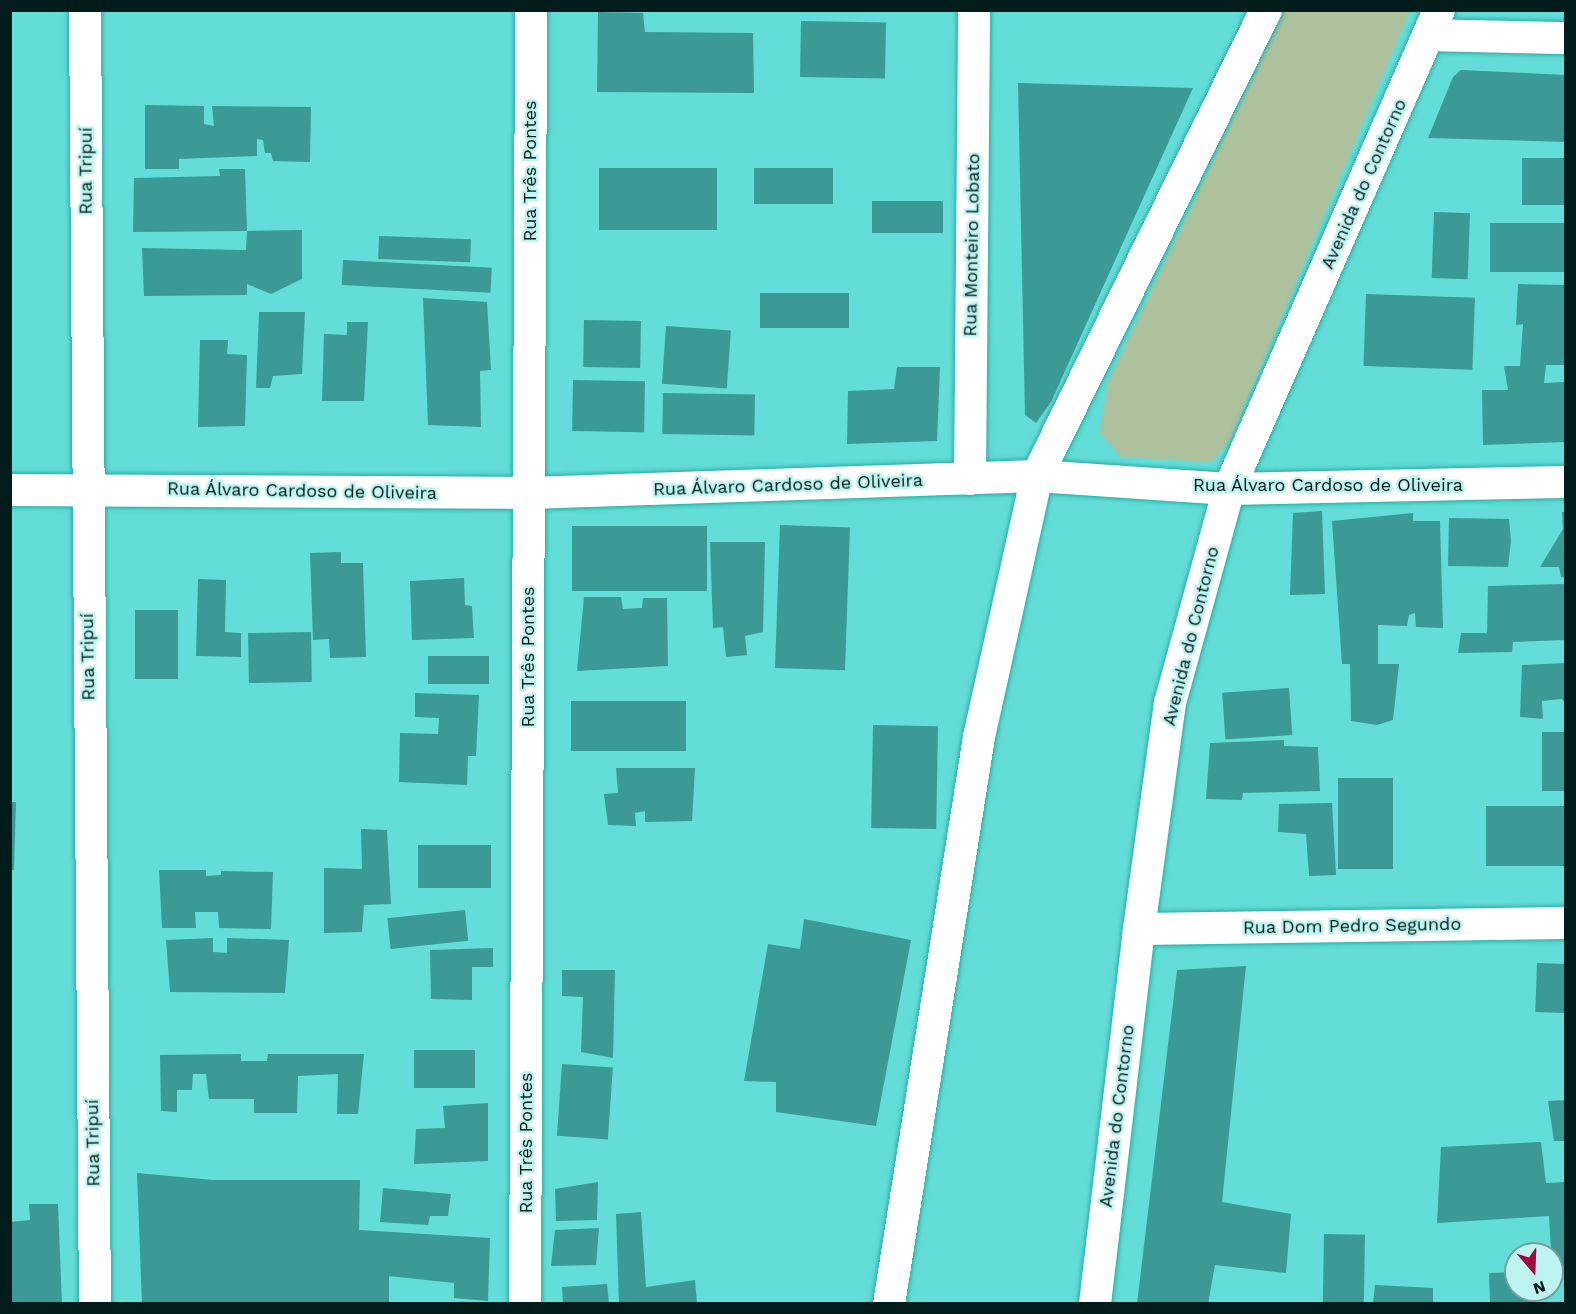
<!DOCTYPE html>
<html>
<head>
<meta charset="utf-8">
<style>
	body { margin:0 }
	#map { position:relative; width:1576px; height:1314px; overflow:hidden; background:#63ddd7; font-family:"Work Sans",sans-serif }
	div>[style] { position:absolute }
	.green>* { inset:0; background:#adc29c }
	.building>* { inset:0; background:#3b9a95; transform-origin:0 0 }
	.roads { filter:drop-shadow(0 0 2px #25aea8) drop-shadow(0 0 2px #25aea8) }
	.street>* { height:32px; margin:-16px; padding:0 16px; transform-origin:16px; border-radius:16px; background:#fff }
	span { translate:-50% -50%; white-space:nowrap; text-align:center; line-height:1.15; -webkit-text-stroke:5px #bef4f0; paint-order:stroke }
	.street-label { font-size:18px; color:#021c1b }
	.frame { position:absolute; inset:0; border:12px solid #021c1b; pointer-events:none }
	.north { position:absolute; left:1504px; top:1242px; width:60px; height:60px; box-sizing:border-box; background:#bef4f0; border:2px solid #739e9b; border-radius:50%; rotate:161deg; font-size:16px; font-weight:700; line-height:24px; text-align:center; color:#021c1b }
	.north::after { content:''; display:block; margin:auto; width:21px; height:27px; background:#a1043e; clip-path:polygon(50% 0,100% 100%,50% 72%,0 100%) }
</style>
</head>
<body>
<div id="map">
	<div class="green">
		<div style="clip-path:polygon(1284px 11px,1410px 11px,1230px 440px,1212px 462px,1121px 457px,1100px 433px,1108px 382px)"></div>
	</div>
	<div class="building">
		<div style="clip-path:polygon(598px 12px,643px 13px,645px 32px,753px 33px,754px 93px,597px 92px)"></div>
		<div style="left:801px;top:21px;width:85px;height:56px;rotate:1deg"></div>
		<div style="clip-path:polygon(1461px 70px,1566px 75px,1566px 142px,1428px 138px,1453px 77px)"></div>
		<div style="clip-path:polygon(1018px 83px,1193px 88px,1051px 402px,1036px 423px,1025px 415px)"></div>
		<div style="clip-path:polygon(145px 105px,204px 106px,204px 124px,214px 126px,212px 106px,311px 107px,310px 162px,273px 161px,271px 153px,265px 153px,263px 140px,257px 139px,257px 156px,179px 159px,179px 169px,145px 169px)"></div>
		<div style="left:1522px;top:158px;width:44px;height:47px"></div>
		<div style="left:599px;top:168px;width:118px;height:62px"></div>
		<div style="left:754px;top:168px;width:79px;height:36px"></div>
		<div style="clip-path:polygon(219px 169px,245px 169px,247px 231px,133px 232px,134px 178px,220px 176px)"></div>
		<div style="left:872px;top:201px;width:71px;height:32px"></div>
		<div style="left:1434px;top:212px;width:36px;height:66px;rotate:2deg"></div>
		<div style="left:1566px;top:223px;width:49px;height:76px;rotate:90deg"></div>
		<div style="clip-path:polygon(302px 230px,302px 279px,271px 294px,247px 284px,247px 295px,144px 296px,142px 248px,246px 250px,247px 231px)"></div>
		<div style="left:379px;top:236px;width:92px;height:23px;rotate:2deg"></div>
		<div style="left:343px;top:260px;width:149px;height:25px;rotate:3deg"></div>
		<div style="clip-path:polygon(1518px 284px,1566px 285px,1566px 365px,1546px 365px,1544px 383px,1566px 382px,1566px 442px,1483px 445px,1482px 390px,1508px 390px,1504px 366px,1520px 366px,1523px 324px,1516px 325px)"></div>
		<div style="left:849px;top:293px;width:35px;height:89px;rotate:90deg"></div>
		<div style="left:1366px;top:294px;width:109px;height:72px;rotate:2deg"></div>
		<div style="clip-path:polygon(423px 298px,487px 302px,491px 370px,480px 371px,481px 427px,428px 425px)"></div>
		<div style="clip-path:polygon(259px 312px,305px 312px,302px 374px,273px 376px,270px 388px,256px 388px)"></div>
		<div style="left:584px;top:320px;width:57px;height:47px;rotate:1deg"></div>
		<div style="clip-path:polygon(347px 322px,368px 322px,364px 401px,322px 401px,324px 334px,347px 335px)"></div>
		<div style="left:666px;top:326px;width:65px;height:58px;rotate:4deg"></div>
		<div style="clip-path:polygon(200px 340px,228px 340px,227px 354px,247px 355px,245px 426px,198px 427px)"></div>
		<div style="clip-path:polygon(897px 367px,940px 367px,937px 441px,847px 444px,848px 391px,894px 389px)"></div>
		<div style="left:573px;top:380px;width:72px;height:51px;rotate:1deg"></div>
		<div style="left:663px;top:393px;width:92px;height:41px;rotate:1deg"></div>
		<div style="clip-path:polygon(1322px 511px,1325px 594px,1290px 595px,1293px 513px)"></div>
		<div style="clip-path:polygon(1562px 512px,1566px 512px,1566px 578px,1561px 577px,1559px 567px,1540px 567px,1563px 529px)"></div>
		<div style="clip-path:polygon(1413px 513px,1413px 521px,1440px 521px,1443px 628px,1416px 627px,1415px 613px,1409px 615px,1407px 626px,1378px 625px,1378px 664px,1399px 664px,1393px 720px,1377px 725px,1351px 721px,1350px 664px,1342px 664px,1332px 521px)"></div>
		<div style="clip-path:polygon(1449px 518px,1509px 519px,1511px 541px,1508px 567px,1448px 566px)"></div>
		<div style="left:780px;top:525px;width:70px;height:143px;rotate:2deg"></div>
		<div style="left:572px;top:526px;width:135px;height:65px"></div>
		<div style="clip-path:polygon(710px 542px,765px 542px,763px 632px,745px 636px,747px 655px,726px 657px,723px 627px,713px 628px)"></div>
		<div style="clip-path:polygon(341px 552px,341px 563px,363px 563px,366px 657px,330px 658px,329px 639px,313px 640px,310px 553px)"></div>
		<div style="clip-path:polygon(464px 578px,465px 605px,472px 606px,474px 638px,412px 640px,410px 581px)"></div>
		<div style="clip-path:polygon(198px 579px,226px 580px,225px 632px,241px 633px,241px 657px,196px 656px)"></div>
		<div style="clip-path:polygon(1566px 584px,1566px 640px,1513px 642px,1512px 652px,1458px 653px,1461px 633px,1487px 633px,1488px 586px)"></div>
		<div style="clip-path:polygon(584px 597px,621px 597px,623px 609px,642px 608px,643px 598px,667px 598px,668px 666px,577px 671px)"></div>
		<div style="left:135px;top:610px;width:43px;height:69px"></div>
		<div style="left:311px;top:632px;width:50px;height:63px;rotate:89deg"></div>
		<div style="left:428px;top:656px;width:61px;height:28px"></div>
		<div style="clip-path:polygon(1566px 663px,1566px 704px,1562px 699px,1542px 701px,1543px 719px,1520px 717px,1522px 665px)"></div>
		<div style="left:1289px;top:688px;width:47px;height:67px;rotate:86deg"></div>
		<div style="clip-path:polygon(415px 693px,479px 695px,476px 756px,468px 756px,467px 785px,399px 782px,400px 733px,438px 734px,439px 718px,415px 717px)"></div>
		<div style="left:571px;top:701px;width:115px;height:50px"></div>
		<div style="left:873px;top:725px;width:65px;height:103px;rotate:1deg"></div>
		<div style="left:1566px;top:732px;width:59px;height:24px;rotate:90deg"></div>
		<div style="clip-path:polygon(1284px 740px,1284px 746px,1318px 747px,1320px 791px,1243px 793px,1242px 800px,1206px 799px,1210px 743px)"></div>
		<div style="clip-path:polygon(616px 768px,695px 768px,692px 821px,645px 822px,645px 811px,635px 813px,636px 826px,608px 825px,604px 794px,618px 793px)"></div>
		<div style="left:1338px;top:778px;width:55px;height:91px"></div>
		<div style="clip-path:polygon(10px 802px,16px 802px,14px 870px,10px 870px)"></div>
		<div style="clip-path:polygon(1332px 803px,1336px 875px,1309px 876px,1306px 834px,1278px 832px,1279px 804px)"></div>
		<div style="left:1566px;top:806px;width:60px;height:80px;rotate:90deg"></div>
		<div style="clip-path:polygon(361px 829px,387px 830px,391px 904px,364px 905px,362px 932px,324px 933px,324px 868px,362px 869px)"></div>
		<div style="left:418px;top:845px;width:73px;height:43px"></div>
		<div style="clip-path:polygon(159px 870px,206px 870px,206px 876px,221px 875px,221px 871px,273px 872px,271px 929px,219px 928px,218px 912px,195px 912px,196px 928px,162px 928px)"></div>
		<div style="left:465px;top:910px;width:31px;height:78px;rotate:84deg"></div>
		<div style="clip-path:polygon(804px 919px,911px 940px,876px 1126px,776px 1112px,776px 1082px,744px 1081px,768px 944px,800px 949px)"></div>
		<div style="clip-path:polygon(213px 938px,213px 952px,227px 953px,227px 938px,289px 940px,285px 993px,170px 992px,166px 940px)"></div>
		<div style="clip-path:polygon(493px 948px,493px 967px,472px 967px,472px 1000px,431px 999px,430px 950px)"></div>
		<div style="left:1537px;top:963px;width:29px;height:49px;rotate:2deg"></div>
		<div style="clip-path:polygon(1246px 966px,1222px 1202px,1291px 1214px,1286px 1273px,1215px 1265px,1208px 1304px,1137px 1304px,1177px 970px)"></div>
		<div style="clip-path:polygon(562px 970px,615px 970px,613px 1058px,581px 1052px,583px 997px,562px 996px)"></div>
		<div style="left:414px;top:1050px;width:61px;height:38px"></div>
		<div style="clip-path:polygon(241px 1054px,241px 1061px,267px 1061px,268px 1054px,364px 1054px,358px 1114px,337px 1114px,338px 1074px,298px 1076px,297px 1113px,254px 1113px,254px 1099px,209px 1099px,206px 1074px,193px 1074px,192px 1090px,177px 1090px,177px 1112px,161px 1111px,160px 1055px)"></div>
		<div style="left:562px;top:1064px;width:51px;height:72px;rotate:4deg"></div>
		<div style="clip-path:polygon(1566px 1100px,1566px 1141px,1554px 1141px,1548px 1101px)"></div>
		<div style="clip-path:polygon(488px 1103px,488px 1161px,414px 1164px,416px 1129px,445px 1128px,443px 1106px)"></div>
		<div style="clip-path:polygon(1541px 1142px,1546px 1183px,1566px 1182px,1566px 1267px,1552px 1268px,1549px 1216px,1437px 1223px,1441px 1147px)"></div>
		<div style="clip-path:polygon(137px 1173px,213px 1180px,360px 1180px,359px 1230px,490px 1238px,488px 1301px,454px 1298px,454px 1283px,389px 1276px,389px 1304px,142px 1304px)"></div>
		<div style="clip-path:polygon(598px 1182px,597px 1220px,556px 1221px,555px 1189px)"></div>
		<div style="clip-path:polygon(383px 1188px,451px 1194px,448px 1216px,430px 1216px,428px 1225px,380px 1222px)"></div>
		<div style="clip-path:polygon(29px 1204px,58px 1204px,62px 1304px,10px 1304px,10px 1222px,30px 1220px)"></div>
		<div style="clip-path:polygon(641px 1212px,646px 1287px,695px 1280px,697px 1304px,619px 1304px,616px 1214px)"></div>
		<div style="clip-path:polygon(599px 1228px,596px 1265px,551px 1266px,555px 1230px)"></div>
		<div style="left:1324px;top:1234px;width:41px;height:70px;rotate:1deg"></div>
		<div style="clip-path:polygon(1516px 1272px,1516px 1290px,1536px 1290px,1536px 1304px,1490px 1304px,1489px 1273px)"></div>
		<div style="clip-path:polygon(607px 1284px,609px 1304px,563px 1304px,562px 1287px)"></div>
		<div style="clip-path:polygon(1375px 1285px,1433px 1288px,1433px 1304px,1373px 1304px)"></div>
	</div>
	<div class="roads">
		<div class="street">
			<div style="left:85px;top:10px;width:1294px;rotate:89.56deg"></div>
			<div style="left:1429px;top:35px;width:137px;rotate:1.3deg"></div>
			<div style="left:970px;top:479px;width:469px;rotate:-89.5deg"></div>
			<div style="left:10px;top:490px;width:519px;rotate:0.33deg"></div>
			<div style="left:529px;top:493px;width:508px;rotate:-1.92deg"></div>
			<div style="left:1037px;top:476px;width:192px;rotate:3.9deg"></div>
			<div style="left:1229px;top:489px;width:337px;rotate:-1.2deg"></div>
			<div style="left:1139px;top:929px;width:427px;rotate:-0.8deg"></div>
			<div style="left:525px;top:1304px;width:1294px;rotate:-89.73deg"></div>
			<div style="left:889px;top:1304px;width:574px;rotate:-80.98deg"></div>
			<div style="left:979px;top:737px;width:267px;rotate:-77.5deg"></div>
			<div style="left:1037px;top:476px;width:519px;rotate:-63.83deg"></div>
			<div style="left:1095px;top:1304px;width:378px;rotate:-83.3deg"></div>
			<div style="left:1139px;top:929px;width:228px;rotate:-82.2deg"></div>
			<div style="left:1170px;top:703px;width:222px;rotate:-74.6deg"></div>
			<div style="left:1229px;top:489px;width:523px;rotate:-66.33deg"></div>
		</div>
	</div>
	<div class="street-label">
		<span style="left:86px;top:171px;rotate:-90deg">Rua Tripuí</span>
		<span style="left:530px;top:171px;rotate:-90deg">Rua Três Pontes</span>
		<span style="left:1364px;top:184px;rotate:-66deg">Avenida do Contorno</span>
		<span style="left:972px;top:245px;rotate:-89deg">Rua Monteiro Lobato</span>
		<span style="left:788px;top:485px;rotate:-2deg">Rua Álvaro Cardoso de Oliveira</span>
		<span style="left:1328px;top:485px">Rua Álvaro Cardoso de Oliveira</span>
		<span style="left:302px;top:491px;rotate:1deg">Rua Álvaro Cardoso de Oliveira</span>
		<span style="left:1191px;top:636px;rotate:-76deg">Avenida do Contorno</span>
		<span style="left:88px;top:657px;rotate:-91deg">Rua Tripuí</span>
		<span style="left:528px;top:657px;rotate:-90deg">Rua Três Pontes</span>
		<span style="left:1352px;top:926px;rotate:-1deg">Rua Dom Pedro Segundo</span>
		<span style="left:1117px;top:1116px;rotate:-83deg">Avenida do Contorno</span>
		<span style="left:93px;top:1143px;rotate:-91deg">Rua Tripuí</span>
		<span style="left:526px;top:1143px;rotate:-90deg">Rua Três Pontes</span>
	</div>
	<div class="frame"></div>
	<div class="north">N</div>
</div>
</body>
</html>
